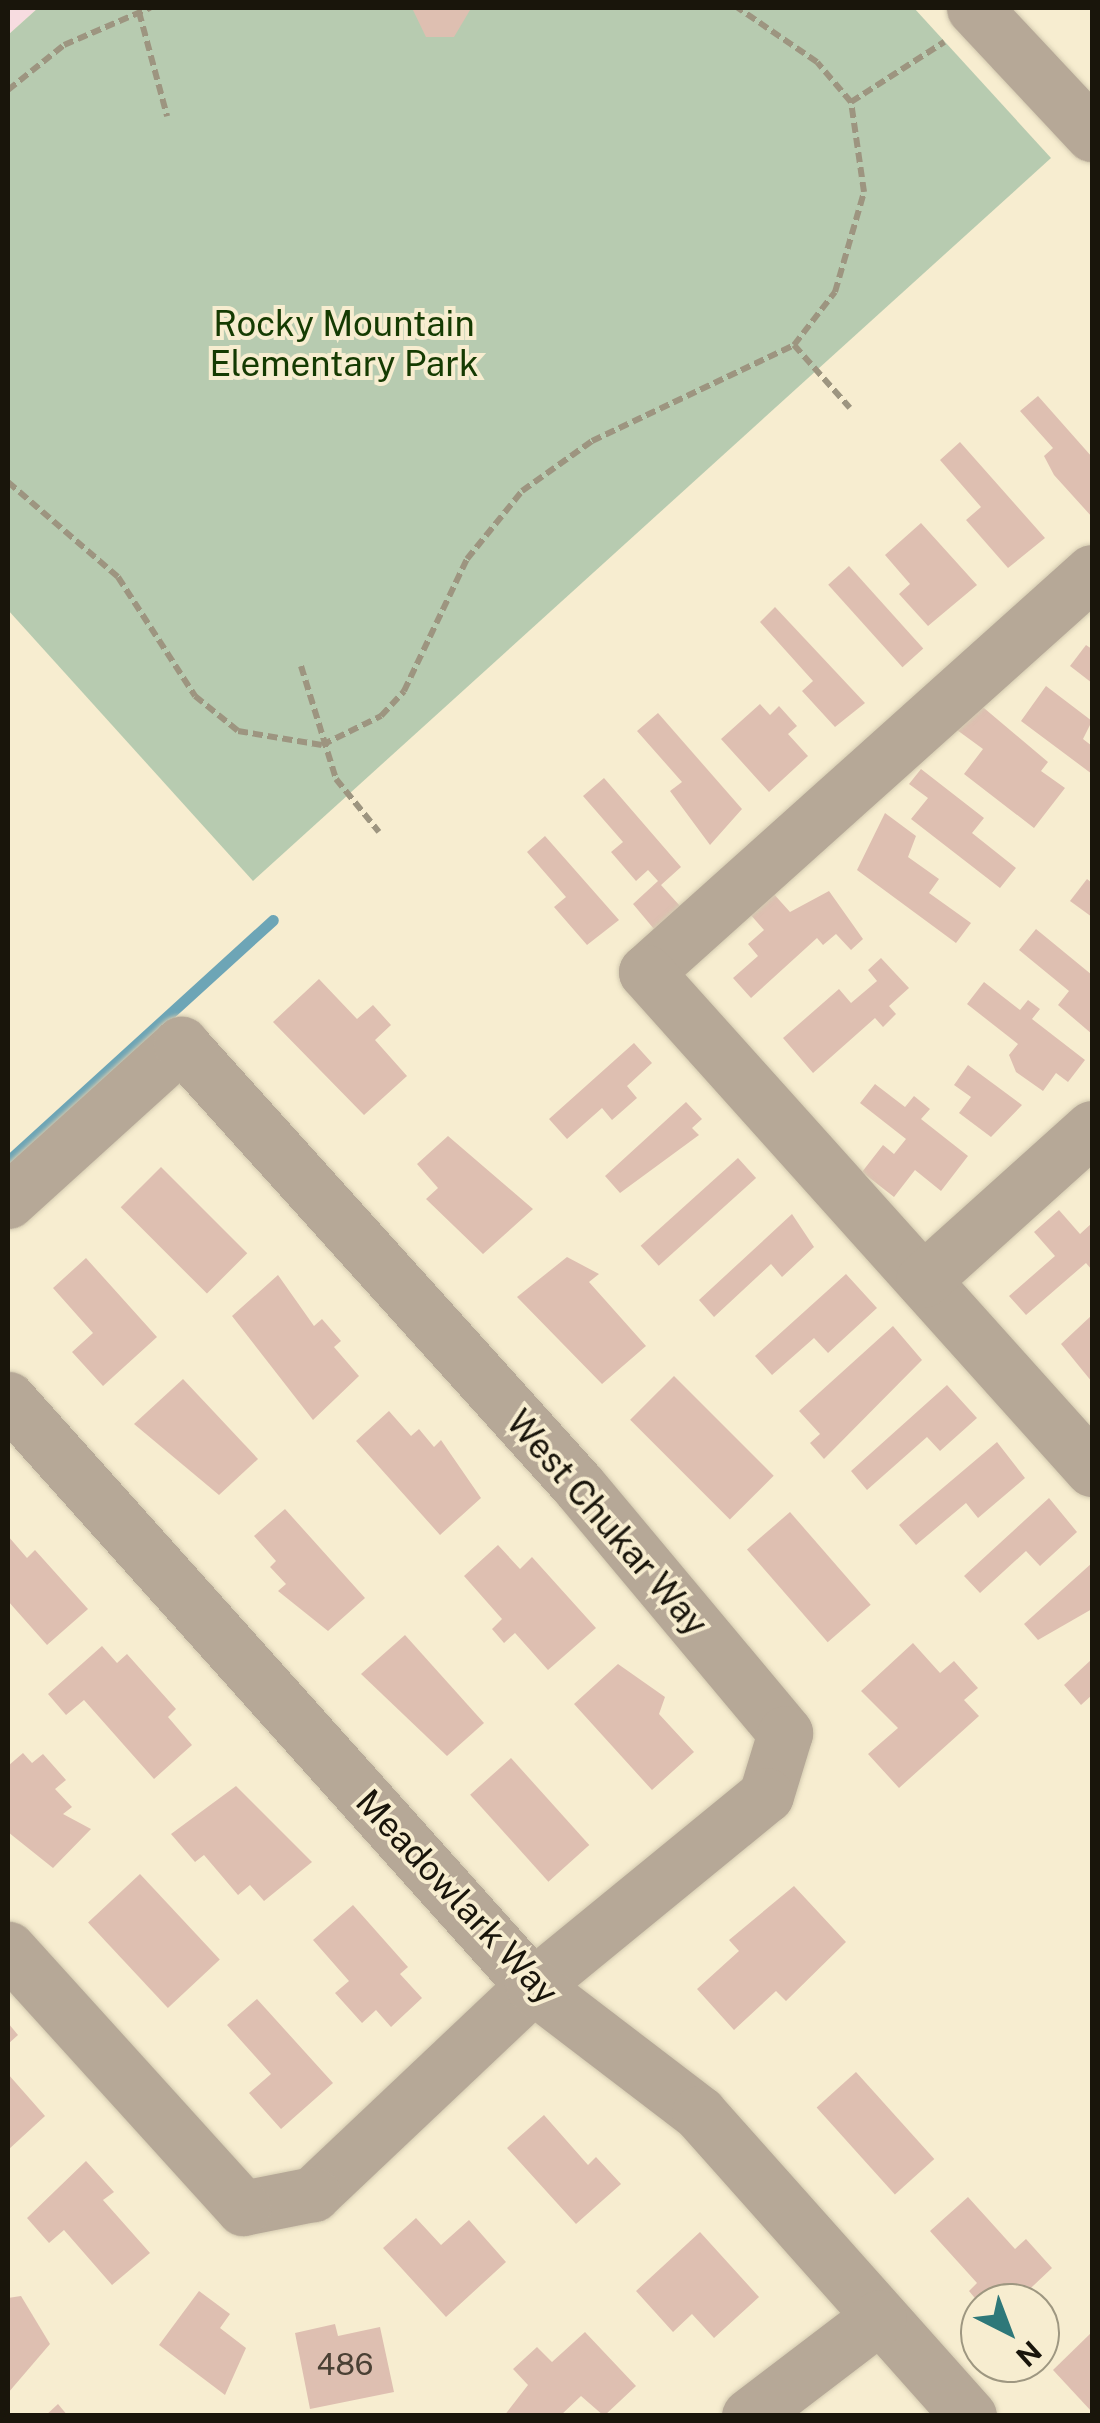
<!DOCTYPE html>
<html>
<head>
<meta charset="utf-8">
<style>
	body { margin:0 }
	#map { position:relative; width:1100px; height:2423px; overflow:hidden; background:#f7edd0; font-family:"Public Sans",sans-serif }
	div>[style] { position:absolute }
	.education>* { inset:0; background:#f7dce0 }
	.green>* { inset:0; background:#b7cbb0 }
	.stream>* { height:11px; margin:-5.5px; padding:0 5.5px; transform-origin:5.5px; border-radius:5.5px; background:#6da5b6 }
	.building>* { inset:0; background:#debfb1; transform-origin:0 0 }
	.path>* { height:6px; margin-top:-3px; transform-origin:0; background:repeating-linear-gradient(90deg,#9d9580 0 10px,transparent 0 15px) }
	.roads { filter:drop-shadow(0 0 2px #d3cab0) drop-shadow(0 0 2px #d3cab0) }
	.minor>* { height:55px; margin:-27.5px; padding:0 27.5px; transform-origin:27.5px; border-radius:27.5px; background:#b6a897 }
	span { translate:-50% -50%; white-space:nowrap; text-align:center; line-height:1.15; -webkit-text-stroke:8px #f7edd0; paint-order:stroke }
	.number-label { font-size:30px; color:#4a4034 }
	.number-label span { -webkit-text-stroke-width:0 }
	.park-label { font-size:35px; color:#153b02 }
	.street-label { font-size:35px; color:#19150b }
	.frame { position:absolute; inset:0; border:10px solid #19150b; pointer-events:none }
	.north { position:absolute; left:960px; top:2283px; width:100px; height:100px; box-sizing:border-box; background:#f7edd0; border:2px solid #9e9781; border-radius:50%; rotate:138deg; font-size:28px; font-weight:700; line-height:40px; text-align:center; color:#19150b }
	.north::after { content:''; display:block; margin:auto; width:35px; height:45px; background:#2e7879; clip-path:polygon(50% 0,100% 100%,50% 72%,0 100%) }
</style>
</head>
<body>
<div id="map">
	<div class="education">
		<div style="clip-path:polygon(8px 8px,38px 8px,8px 35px)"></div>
	</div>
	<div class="green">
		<div style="clip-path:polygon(38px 8px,914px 8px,1051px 158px,253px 881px,8px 610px,8px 35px)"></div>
	</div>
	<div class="stream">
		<div style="left:8px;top:1161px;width:358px;rotate:-42.3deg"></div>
	</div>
	<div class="building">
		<div style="clip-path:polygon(412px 8px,468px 8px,470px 10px,454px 37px,426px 37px)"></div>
		<div style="clip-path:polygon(1038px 396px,1092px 457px,1092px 517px,1054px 475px,1044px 456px,1053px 448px,1020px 411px)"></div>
		<div style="clip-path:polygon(960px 442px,1045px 538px,1008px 568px,966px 520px,981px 507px,940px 460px)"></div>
		<div style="clip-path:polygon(921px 523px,977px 585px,928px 626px,899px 594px,910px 584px,885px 555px)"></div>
		<div style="left:849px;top:566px;width:111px;height:28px;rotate:48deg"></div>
		<div style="clip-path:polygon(775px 607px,865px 703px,835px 727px,802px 691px,813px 681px,760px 622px)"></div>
		<div style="clip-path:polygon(1086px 645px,1092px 649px,1092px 683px,1070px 666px)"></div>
		<div style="clip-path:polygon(1046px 686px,1092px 721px,1083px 739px,1092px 746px,1092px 774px,1021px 721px)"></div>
		<div style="clip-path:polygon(978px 703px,1048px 762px,1041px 771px,1065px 788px,1034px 828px,964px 774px,983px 749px,957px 730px)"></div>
		<div style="clip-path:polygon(760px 704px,770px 715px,779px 706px,797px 726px,788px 734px,808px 756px,769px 792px,721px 739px)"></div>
		<div style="clip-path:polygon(658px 713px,742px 809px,710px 845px,670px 791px,682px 782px,637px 731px)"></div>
		<div style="clip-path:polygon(921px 769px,984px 818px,972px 833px,1016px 868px,1000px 888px,911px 819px,928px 798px,909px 784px)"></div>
		<div style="clip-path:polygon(604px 778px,681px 867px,661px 885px,680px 906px,654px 929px,633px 904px,658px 881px,648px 870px,636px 881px,611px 852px,623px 842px,583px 796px)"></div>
		<div style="clip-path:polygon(885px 813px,916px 836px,908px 857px,939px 879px,929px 893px,971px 923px,956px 943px,857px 870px)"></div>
		<div style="clip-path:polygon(545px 836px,619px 920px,587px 945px,554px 907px,566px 897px,527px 852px)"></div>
		<div style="clip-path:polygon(1087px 879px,1092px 883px,1092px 917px,1070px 901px)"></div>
		<div style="clip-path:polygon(829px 891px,863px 939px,851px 950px,836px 934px,823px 945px,817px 938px,751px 998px,733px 978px,758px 956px,748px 944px,764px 930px,749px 913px,772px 892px,790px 912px)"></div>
		<div style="clip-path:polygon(1036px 929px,1092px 975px,1092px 1034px,1058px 1005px,1069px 991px,1019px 950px)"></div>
		<div style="clip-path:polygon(881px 958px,909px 988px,889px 1006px,896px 1014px,883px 1027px,875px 1018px,813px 1073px,783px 1038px,839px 989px,851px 1003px,877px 981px,868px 970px)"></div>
		<div style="clip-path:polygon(319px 979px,357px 1019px,373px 1005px,391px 1025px,375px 1040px,407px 1076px,364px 1115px,273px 1022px)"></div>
		<div style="clip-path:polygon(984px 982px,1020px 1010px,1028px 1000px,1040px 1009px,1032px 1019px,1085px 1060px,1068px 1082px,1056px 1073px,1043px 1091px,1016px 1072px,1009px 1055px,1018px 1044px,967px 1004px)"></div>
		<div style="clip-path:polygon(634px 1043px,652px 1063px,627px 1086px,637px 1098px,612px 1120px,602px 1108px,567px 1139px,549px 1119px)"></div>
		<div style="clip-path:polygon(968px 1065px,1022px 1105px,991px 1137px,959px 1113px,971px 1097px,954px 1085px)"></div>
		<div style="clip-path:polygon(875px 1084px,905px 1107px,914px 1096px,930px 1109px,921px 1119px,968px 1156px,941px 1191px,915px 1170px,894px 1197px,862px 1172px,883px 1145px,894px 1154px,906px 1139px,860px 1103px)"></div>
		<div style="clip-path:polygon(686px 1102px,702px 1119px,692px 1128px,699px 1135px,620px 1193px,605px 1176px)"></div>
		<div style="clip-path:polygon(448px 1136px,533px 1209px,483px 1254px,426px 1199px,438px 1188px,417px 1164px)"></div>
		<div style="left:738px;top:1158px;width:27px;height:131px;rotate:48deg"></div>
		<div style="left:161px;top:1167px;width:122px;height:57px;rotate:45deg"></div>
		<div style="clip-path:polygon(1059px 1210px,1080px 1234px,1092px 1223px,1092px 1270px,1086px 1263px,1026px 1315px,1009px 1296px,1055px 1256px,1034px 1232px)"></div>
		<div style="clip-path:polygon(792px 1214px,814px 1247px,782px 1277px,771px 1264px,714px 1317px,699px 1300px)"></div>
		<div style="clip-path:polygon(567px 1257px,599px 1274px,589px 1282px,646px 1346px,602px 1384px,517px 1297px)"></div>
		<div style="clip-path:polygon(86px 1258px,157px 1337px,103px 1386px,72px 1352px,93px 1333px,53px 1288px)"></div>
		<div style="clip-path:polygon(846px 1274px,877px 1308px,828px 1353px,814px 1338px,772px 1375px,755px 1356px)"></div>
		<div style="clip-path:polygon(278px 1275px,314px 1326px,322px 1319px,341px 1341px,334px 1347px,359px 1376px,313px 1420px,232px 1316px)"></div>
		<div style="clip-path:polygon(1092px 1315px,1092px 1382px,1061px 1344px)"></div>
		<div style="clip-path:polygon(893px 1326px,922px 1360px,824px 1459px,810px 1443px,820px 1434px,799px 1411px)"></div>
		<div style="left:674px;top:1376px;width:141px;height:62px;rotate:45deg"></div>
		<div style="clip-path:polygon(183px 1379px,258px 1459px,219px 1495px,134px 1424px)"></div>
		<div style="clip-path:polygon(947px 1385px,977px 1418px,940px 1451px,927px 1437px,867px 1490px,851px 1471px)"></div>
		<div style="clip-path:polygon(389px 1411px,411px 1436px,419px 1429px,434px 1447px,441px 1440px,481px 1498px,440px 1535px,356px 1441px)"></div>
		<div style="clip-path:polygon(997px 1442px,1025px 1478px,978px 1518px,966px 1503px,916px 1545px,899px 1525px)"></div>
		<div style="clip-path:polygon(1049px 1498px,1077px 1532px,1040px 1566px,1026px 1551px,980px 1593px,964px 1576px)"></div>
		<div style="clip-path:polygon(285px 1509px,365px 1598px,328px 1631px,278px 1591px,286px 1584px,270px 1567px,276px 1561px,254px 1536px)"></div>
		<div style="left:790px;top:1512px;width:123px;height:57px;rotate:49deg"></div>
		<div style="clip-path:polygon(8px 1536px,27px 1558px,35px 1550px,88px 1609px,47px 1645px,8px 1601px)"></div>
		<div style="clip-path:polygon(498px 1545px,520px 1569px,532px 1557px,596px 1628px,548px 1670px,515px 1633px,504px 1643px,492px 1629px,502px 1619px,464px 1576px)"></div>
		<div style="clip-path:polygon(1092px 1563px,1092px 1609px,1038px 1640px,1024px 1624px)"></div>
		<div style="clip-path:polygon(405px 1635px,484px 1723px,447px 1756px,361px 1674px)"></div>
		<div style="clip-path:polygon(913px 1643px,940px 1673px,954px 1661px,978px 1688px,964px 1700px,979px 1716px,899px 1788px,868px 1754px,898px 1728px,861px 1691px)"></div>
		<div style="clip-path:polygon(102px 1646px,117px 1663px,127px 1654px,176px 1709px,168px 1717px,192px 1745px,154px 1779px,84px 1700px,66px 1715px,48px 1694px)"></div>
		<div style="clip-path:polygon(1092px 1659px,1092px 1695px,1081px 1705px,1064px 1685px)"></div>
		<div style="clip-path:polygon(618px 1664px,665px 1697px,659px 1714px,694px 1752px,652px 1790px,574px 1704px)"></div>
		<div style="clip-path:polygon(23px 1753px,32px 1763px,43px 1754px,66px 1780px,55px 1789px,72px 1807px,63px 1814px,91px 1829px,53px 1868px,8px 1832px,8px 1766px)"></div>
		<div style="left:511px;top:1758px;width:117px;height:55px;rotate:48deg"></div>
		<div style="clip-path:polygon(236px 1786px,312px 1862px,264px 1901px,250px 1885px,238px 1895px,204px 1855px,195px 1862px,171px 1834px)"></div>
		<div style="left:140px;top:1874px;width:117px;height:71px;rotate:47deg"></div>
		<div style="clip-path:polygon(794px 1886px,846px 1942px,786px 2001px,776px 1991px,734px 2030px,697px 1989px,739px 1951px,729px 1940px)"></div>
		<div style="clip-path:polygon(353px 1905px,408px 1967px,400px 1974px,422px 1998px,391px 2027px,376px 2010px,362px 2023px,335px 1993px,349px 1981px,313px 1940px)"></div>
		<div style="clip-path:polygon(257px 1999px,333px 2083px,281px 2129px,249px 2093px,271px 2074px,227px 2025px)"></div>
		<div style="clip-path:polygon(8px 2023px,18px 2035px,8px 2044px)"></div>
		<div style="left:856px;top:2072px;width:117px;height:53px;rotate:48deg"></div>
		<div style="clip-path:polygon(8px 2074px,45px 2116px,8px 2150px)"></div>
		<div style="clip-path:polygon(544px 2115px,588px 2165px,596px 2157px,621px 2184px,576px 2224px,507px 2148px)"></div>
		<div style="clip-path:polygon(86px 2161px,114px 2192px,103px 2200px,150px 2253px,112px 2285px,64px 2230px,49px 2243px,27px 2218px)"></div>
		<div style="clip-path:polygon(968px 2197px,1015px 2249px,1026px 2239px,1052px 2268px,1015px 2303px,979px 2303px,969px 2291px,977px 2283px,930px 2231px)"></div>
		<div style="clip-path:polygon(416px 2218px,441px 2245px,469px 2220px,506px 2262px,446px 2317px,383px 2248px)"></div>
		<div style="clip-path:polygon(700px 2232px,759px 2297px,714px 2338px,692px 2314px,673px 2332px,636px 2291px)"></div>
		<div style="clip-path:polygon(199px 2291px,230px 2314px,220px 2328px,246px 2348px,225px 2395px,159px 2345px)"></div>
		<div style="clip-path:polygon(21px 2296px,50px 2344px,8px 2393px,8px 2298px)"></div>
		<div style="clip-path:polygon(335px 2324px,338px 2336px,380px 2327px,394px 2392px,310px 2409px,295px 2333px)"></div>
		<div style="clip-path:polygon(585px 2332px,636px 2386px,604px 2416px,581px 2396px,560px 2416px,504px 2416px,528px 2385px,513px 2369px,537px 2347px,552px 2362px)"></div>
		<div style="clip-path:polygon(1092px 2332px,1092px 2412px,1053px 2370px)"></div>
		<div style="clip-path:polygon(58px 2404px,68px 2416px,45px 2416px)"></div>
	</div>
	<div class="path">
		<div style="left:139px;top:12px;width:108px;rotate:74.9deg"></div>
		<div style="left:8px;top:90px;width:72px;rotate:-38.8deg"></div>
		<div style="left:64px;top:45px;width:94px;rotate:-23.3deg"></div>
		<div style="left:851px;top:102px;width:111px;rotate:-32.8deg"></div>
		<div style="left:794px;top:345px;width:84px;rotate:48.4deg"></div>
		<div style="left:8px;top:482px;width:145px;rotate:40.8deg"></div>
		<div style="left:118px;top:577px;width:142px;rotate:57.1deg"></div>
		<div style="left:195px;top:696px;width:55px;rotate:39.1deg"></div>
		<div style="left:238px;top:731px;width:85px;rotate:9.5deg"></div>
		<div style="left:322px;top:745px;width:66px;rotate:-26.2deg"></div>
		<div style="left:381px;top:716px;width:34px;rotate:-47deg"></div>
		<div style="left:404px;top:691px;width:146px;rotate:-64.5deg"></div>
		<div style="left:467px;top:559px;width:87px;rotate:-51deg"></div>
		<div style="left:522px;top:491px;width:86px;rotate:-35.5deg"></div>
		<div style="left:592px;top:441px;width:224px;rotate:-25.4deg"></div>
		<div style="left:794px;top:345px;width:67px;rotate:-52.3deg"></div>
		<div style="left:835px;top:292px;width:104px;rotate:-73.8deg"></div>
		<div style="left:864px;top:192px;width:91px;rotate:-98.2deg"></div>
		<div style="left:851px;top:102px;width:52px;rotate:-130.4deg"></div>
		<div style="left:817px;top:62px;width:96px;rotate:-145.6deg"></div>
		<div style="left:301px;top:666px;width:118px;rotate:72.8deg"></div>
		<div style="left:336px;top:779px;width:68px;rotate:50.9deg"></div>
	</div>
	<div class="roads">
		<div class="minor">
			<div style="left:974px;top:8px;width:173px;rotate:46.9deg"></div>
			<div style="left:1092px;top:572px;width:599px;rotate:138.11deg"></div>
			<div style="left:646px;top:972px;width:668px;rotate:48.1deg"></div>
			<div style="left:8px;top:1201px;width:234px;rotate:-42.2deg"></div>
			<div style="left:181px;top:1044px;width:593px;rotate:48.01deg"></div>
			<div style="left:578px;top:1485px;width:323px;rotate:50.1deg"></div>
			<div style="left:785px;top:1733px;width:65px;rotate:107deg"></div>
			<div style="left:766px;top:1795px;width:301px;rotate:140.7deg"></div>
			<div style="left:533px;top:1986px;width:303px;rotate:136.6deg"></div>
			<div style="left:313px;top:2194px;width:71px;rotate:168.7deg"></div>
			<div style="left:243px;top:2208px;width:350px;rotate:-132.2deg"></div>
			<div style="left:923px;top:1280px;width:227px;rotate:-42deg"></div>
			<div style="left:8px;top:1399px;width:788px;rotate:48.19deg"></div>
			<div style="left:533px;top:1986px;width:209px;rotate:37.4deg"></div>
			<div style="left:699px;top:2113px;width:406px;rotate:48.3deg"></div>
			<div style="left:749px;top:2416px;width:163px;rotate:-37.3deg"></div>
		</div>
	</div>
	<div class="number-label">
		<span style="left:345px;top:2364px">486</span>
	</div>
	<div class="park-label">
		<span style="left:344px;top:344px">Rocky Mountain<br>Elementary Park</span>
	</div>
	<div class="street-label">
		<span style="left:607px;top:1523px;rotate:49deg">West Chukar Way</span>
		<span style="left:457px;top:1897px;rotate:47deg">Meadowlark Way</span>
	</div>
	<div class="frame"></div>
	<div class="north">N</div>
</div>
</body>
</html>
